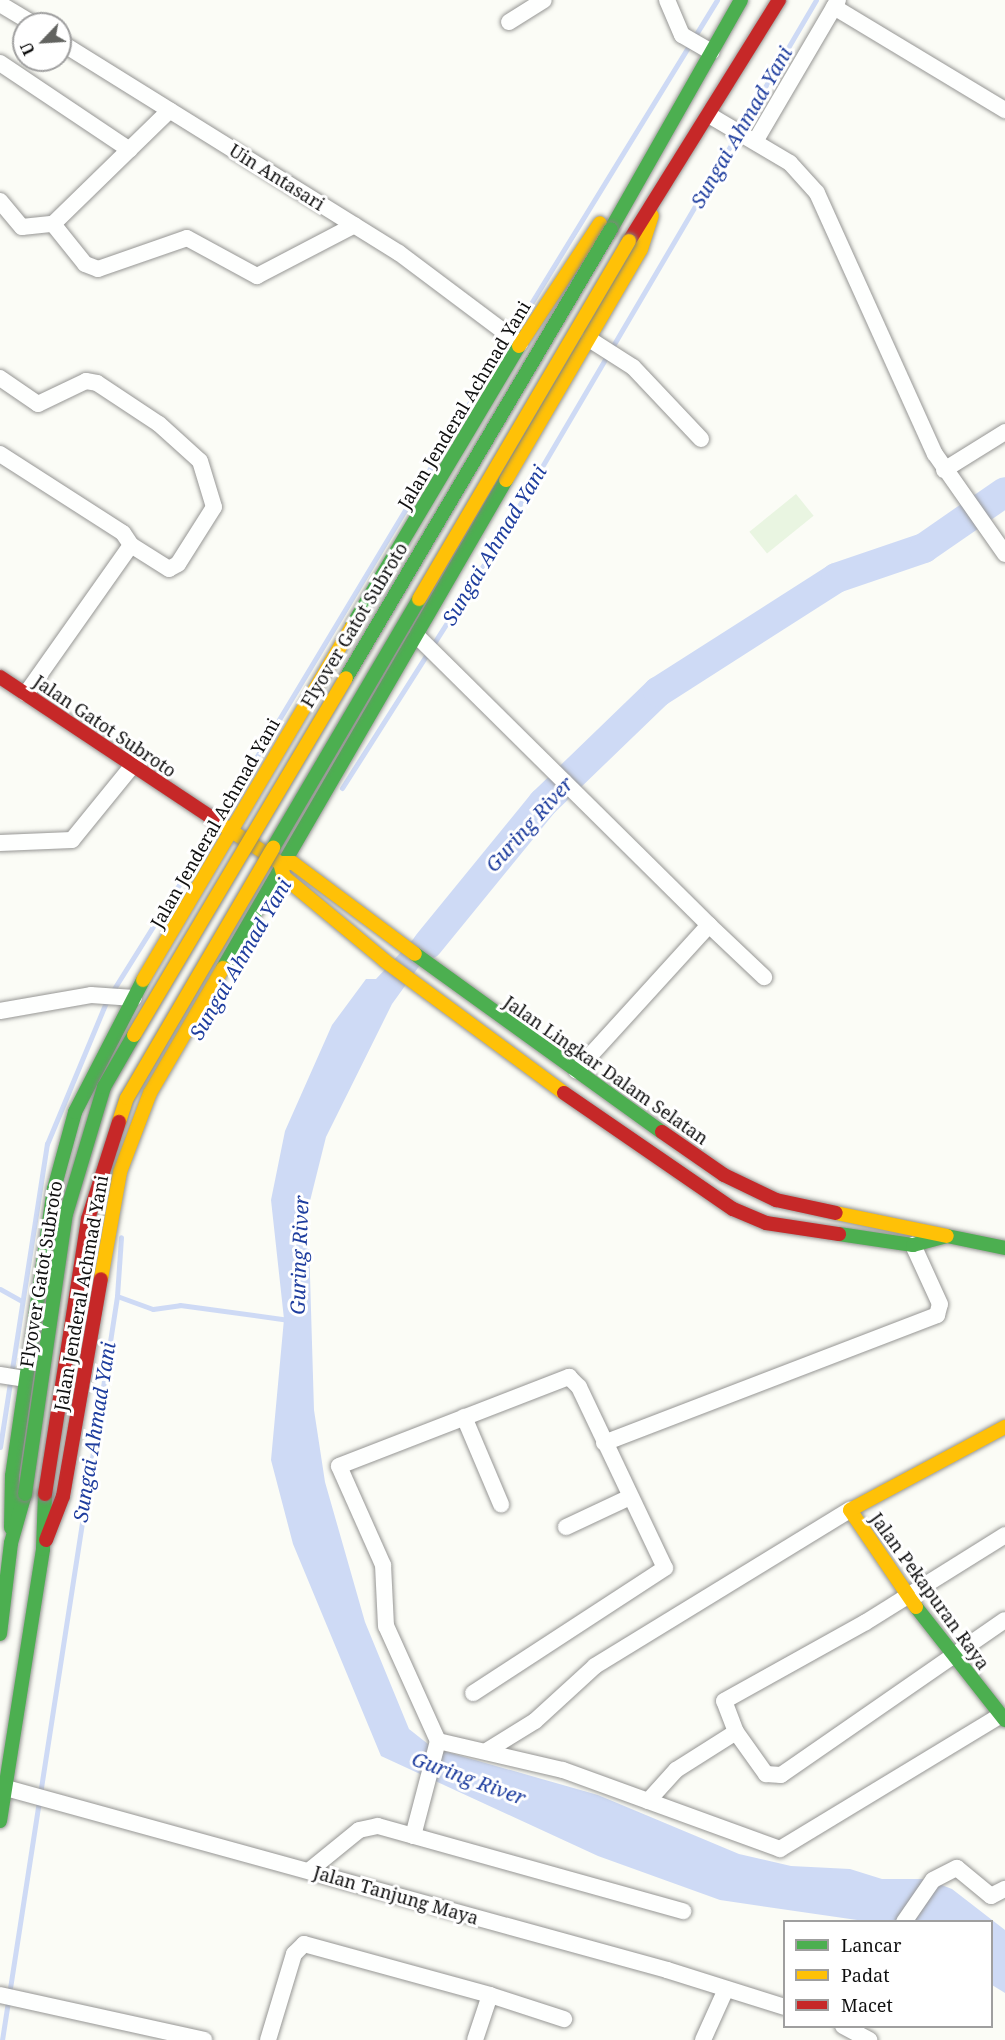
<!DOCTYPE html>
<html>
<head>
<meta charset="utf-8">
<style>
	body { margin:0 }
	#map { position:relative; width:1005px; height:2040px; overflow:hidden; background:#fbfcf6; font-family:"Noto Serif",serif }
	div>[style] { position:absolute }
	.pitch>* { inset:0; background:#e9f5e1; transform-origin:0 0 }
	.water>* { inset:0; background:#cedaf5 }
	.stream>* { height:5px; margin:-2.5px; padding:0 2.5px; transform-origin:2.5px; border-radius:2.5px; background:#cedaf5 }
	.river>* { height:30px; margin:-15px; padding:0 15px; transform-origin:15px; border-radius:15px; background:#cedaf5 }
	.roads { filter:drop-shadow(0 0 2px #969694) drop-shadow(0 0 2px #969694) }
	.street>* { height:16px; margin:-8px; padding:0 8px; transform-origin:8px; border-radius:8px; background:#fefffe }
	.fast>* { height:14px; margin:-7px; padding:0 7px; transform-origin:7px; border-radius:7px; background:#4caf50 }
	.slow>* { height:14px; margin:-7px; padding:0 7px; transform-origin:7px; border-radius:7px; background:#ffc107 }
	.jam>* { height:14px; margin:-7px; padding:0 7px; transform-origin:7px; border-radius:7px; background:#c62828 }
	.bridges { filter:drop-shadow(0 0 2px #838481) drop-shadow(0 0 2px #838481) }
	.fast-bridge>* { height:14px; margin:-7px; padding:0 7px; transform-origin:7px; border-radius:7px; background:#4caf50 }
	.slow-bridge>* { height:14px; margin:-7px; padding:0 7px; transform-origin:7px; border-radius:7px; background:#ffc107 }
	.jam-bridge>* { height:14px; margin:-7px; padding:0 7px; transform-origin:7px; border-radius:7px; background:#c62828 }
	span { translate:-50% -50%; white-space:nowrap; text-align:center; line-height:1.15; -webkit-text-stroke:6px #fff; paint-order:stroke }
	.street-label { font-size:18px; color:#101010 }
	.water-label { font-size:20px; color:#1e3d9e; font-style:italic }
	.legend { position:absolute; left:783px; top:1920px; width:210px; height:108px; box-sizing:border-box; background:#fff; border:2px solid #9f9f9f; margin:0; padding:8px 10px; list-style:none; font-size:18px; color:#101010 }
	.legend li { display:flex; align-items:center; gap:12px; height:30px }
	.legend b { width:30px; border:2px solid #9f9f9f }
	.north { position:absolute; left:12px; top:12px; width:60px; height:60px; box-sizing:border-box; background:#fff; border:2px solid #9f9f9f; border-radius:50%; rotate:245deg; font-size:16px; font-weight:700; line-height:24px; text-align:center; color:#101010 }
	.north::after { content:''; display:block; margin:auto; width:21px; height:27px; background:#626360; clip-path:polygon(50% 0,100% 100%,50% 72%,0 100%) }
</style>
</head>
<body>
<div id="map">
	<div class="pitch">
		<div style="left:796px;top:494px;width:28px;height:60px;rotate:51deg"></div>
	</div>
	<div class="water">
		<div style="clip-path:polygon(442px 908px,456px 915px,392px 1004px,326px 1137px,308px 1209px,314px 1410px,325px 1482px,365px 1622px,409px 1729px,433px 1748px,598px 1795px,739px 1854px,791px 1866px,850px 1869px,882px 1879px,926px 1879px,952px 1889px,1005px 1930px,1005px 1993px,992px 1985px,992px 1922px,864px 1921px,720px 1900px,598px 1856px,381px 1756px,293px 1544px,271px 1460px,284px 1319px,271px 1200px,285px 1131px,332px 1025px,366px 979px,376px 979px)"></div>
	</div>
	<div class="stream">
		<div style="left:519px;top:323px;width:379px;rotate:-58.5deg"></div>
		<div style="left:342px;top:788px;width:288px;rotate:-57.6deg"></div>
		<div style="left:496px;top:545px;width:632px;rotate:-59.58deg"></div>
		<div style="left:221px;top:816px;width:506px;rotate:-58.98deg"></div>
		<div style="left:112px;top:992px;width:195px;rotate:-58deg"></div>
		<div style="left:0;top:1289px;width:25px;rotate:29deg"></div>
		<div style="left:117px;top:1296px;width:38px;rotate:20deg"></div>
		<div style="left:153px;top:1309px;width:27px;rotate:-8deg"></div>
		<div style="left:180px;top:1305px;width:110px;rotate:7.8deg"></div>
		<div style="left:0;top:1447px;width:307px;rotate:-81.2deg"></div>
		<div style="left:47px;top:1144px;width:156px;rotate:-67.4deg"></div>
		<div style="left:2px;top:2040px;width:753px;rotate:-81.21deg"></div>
		<div style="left:117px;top:1296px;width:59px;rotate:-86.1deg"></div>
	</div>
	<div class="river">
		<div style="left:428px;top:944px;width:182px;rotate:-50.8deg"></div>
		<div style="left:543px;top:803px;width:160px;rotate:-44deg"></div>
		<div style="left:658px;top:692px;width:211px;rotate:-32.6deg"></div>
		<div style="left:836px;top:578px;width:93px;rotate:-18.8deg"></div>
		<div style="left:924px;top:548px;width:98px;rotate:-34.7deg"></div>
	</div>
	<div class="roads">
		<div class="street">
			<div style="left:667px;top:0;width:38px;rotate:67deg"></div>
			<div style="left:682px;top:35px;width:34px;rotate:30deg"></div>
			<div style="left:0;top:4px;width:39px;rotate:31deg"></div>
			<div style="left:834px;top:7px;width:200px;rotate:31.1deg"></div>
			<div style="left:509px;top:22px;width:41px;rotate:-32.2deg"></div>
			<div style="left:60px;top:42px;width:399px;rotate:31.9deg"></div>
			<div style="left:399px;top:253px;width:151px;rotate:36.9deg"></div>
			<div style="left:0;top:63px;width:156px;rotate:33.8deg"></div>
			<div style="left:709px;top:115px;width:94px;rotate:30.7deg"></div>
			<div style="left:790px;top:163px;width:40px;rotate:48deg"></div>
			<div style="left:817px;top:193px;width:286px;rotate:65.7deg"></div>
			<div style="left:935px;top:454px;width:122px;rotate:55deg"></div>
			<div style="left:756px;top:140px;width:162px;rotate:-59.6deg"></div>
			<div style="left:0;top:201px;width:34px;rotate:50deg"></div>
			<div style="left:22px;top:227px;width:31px;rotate:-6deg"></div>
			<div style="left:53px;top:224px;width:163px;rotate:-44.3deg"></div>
			<div style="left:53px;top:224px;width:51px;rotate:51.3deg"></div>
			<div style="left:85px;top:264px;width:14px;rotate:21deg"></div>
			<div style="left:98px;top:269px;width:94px;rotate:-19.2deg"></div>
			<div style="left:187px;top:238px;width:80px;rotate:28.5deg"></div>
			<div style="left:257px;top:276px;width:110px;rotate:-27.5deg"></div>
			<div style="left:589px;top:339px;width:52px;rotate:32.5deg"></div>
			<div style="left:633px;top:367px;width:99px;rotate:46.6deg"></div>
			<div style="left:0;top:378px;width:46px;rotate:34.4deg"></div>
			<div style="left:38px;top:404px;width:53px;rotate:-25.6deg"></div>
			<div style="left:86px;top:381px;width:11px;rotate:10deg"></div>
			<div style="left:97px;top:383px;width:74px;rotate:33.5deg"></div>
			<div style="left:159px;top:424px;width:55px;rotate:42.1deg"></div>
			<div style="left:200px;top:461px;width:48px;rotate:73.1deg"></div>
			<div style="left:214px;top:507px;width:67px;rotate:122.3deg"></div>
			<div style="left:178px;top:564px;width:10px;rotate:151deg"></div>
			<div style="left:169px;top:569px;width:45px;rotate:-147.7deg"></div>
			<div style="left:0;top:454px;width:146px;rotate:32.7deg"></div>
			<div style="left:123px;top:533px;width:14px;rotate:56deg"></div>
			<div style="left:131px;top:545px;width:182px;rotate:125.2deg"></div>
			<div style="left:944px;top:470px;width:72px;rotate:-31.9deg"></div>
			<div style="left:417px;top:636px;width:411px;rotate:44.7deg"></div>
			<div style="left:709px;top:925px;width:197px;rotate:132.3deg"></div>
			<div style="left:0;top:843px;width:72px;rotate:-2.4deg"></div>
			<div style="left:72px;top:840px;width:97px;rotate:-50.9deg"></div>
			<div style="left:709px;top:925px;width:76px;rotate:43.4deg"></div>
			<div style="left:0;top:1011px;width:92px;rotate:-10deg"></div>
			<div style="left:91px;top:995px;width:43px;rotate:4deg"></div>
			<div style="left:0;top:1375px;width:25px;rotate:9deg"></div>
			<div style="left:464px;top:1417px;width:95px;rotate:67deg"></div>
			<div style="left:604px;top:1443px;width:357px;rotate:-21deg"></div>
			<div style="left:937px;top:1315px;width:11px;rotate:-75deg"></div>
			<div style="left:940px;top:1304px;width:65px;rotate:-114.6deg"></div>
			<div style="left:566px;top:1527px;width:71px;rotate:-25.1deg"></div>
			<div style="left:736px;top:1732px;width:33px;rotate:-111deg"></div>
			<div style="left:724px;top:1701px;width:162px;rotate:-29.1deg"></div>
			<div style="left:866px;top:1622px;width:164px;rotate:-32deg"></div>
			<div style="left:438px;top:1741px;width:128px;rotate:13.1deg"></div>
			<div style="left:563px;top:1770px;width:231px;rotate:20deg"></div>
			<div style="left:780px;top:1849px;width:258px;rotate:-31.2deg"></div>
			<div style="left:488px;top:1750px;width:55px;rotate:-31.7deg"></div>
			<div style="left:535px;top:1721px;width:81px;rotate:-42.5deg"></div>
			<div style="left:595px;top:1666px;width:299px;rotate:-31.5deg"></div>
			<div style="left:6px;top:1788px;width:686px;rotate:15.39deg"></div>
			<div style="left:667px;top:1970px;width:123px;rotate:17.5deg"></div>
			<div style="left:648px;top:1801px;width:42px;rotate:-47.9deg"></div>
			<div style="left:676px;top:1770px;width:71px;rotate:-32.3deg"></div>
			<div style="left:736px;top:1732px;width:52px;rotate:54.5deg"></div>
			<div style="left:766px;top:1774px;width:15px;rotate:4deg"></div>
			<div style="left:781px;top:1775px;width:272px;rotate:-34.7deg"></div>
			<div style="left:413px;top:1836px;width:98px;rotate:-75.3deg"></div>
			<div style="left:438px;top:1741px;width:126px;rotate:-114.3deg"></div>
			<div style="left:386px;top:1626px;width:61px;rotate:-92.8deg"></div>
			<div style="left:383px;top:1565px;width:108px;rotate:-114deg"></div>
			<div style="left:339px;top:1466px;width:247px;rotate:-21.2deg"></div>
			<div style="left:569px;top:1377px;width:14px;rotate:45deg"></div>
			<div style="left:579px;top:1387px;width:200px;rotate:64.6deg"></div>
			<div style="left:665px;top:1568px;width:229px;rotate:146.9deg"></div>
			<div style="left:310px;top:1870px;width:63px;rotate:-39.2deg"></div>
			<div style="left:359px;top:1830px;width:19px;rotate:-12deg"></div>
			<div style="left:378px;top:1826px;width:317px;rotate:15.6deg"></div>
			<div style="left:904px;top:1922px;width:51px;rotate:-55.4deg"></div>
			<div style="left:933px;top:1880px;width:27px;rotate:-27deg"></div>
			<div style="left:957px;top:1868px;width:44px;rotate:39.5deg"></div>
			<div style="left:991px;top:1896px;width:16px;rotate:-27deg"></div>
			<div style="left:0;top:1995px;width:209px;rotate:12.4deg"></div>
			<div style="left:490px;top:1995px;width:78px;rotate:18deg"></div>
			<div style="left:843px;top:2026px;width:30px;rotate:28deg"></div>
			<div style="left:268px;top:2040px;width:90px;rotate:-73.2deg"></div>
			<div style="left:294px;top:1954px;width:14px;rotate:-45deg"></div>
			<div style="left:304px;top:1944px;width:193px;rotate:15.3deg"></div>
			<div style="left:490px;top:1995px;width:47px;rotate:108.4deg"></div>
			<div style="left:703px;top:2040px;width:56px;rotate:-65.7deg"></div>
		</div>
		<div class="fast">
			<div style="left:611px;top:229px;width:263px;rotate:-60.4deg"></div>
			<div style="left:352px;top:626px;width:326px;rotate:-59.2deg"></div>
			<div style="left:415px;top:954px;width:304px;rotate:35.8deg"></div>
			<div style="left:223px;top:968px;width:564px;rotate:-59.89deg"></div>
			<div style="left:839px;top:1234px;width:75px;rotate:8.5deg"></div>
			<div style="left:913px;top:1245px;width:35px;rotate:-15deg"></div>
			<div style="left:947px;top:1236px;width:59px;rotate:11.7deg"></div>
			<div style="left:11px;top:1528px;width:52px;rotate:-88.9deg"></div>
			<div style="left:12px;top:1476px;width:290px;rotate:-81.7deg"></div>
			<div style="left:54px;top:1189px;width:80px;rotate:-74.7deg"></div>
			<div style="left:75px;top:1112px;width:148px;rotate:-62.7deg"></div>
			<div style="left:916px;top:1607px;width:144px;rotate:51.8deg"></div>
			<div style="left:0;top:1634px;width:92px;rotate:-83.1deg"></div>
			<div style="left:11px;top:1543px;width:51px;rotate:-74.1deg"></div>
			<div style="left:0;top:1821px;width:275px;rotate:-81deg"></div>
			<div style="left:43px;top:1549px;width:55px;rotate:-87.9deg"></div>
		</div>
		<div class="slow">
			<div style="left:519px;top:346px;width:147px;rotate:-56.6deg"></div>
			<div style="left:506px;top:480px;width:268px;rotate:-59.7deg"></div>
			<div style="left:641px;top:249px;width:35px;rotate:-72deg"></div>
			<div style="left:218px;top:822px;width:74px;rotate:33.5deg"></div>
			<div style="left:280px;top:863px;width:13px"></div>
			<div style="left:293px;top:863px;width:152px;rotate:36.7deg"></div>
			<div style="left:280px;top:863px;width:15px;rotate:74deg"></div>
			<div style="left:284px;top:877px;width:131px;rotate:39.7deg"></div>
			<div style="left:385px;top:961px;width:222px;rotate:36.4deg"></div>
			<div style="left:143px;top:980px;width:411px;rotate:-59.4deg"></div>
			<div style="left:836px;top:1213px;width:113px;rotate:11.7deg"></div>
			<div style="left:101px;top:1279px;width:109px;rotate:-79.9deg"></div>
			<div style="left:120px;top:1172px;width:85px;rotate:-69.2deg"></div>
			<div style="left:150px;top:1093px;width:145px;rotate:-59.7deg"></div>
			<div style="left:916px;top:1607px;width:117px;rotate:-124.2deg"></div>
			<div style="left:850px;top:1510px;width:176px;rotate:-28.2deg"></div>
		</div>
		<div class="jam">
			<div style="left:629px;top:241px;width:284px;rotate:-58.1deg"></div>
			<div style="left:0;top:677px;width:262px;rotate:33.6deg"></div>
			<div style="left:564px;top:1093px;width:205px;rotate:34.5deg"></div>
			<div style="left:733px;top:1209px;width:36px;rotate:23deg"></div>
			<div style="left:766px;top:1223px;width:74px;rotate:8.6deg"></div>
			<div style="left:662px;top:1132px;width:75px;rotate:34.7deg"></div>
			<div style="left:724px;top:1175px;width:58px;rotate:25.7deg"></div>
			<div style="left:776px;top:1200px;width:61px;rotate:12.2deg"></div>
			<div style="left:46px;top:1540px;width:47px;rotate:-68.9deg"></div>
			<div style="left:63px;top:1496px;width:220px;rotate:-80.1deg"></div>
		</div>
	</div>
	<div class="bridges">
		<div class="fast-bridge">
			<div style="left:346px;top:678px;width:521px;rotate:-59.45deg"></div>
			<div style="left:273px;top:848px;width:289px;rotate:-59.6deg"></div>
			<div style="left:25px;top:1494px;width:283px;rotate:-81.7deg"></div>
			<div style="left:66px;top:1214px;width:133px;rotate:-73.3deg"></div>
			<div style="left:104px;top:1087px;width:60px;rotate:-60deg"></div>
		</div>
		<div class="slow-bridge">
			<div style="left:419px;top:599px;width:415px;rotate:-59.6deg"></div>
			<div style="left:134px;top:1035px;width:415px;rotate:-59.3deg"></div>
			<div style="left:119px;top:1122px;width:25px;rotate:-72deg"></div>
			<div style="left:127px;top:1098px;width:290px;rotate:-59.7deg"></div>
		</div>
		<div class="jam-bridge">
			<div style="left:45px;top:1494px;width:278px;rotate:-81.1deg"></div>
			<div style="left:88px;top:1219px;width:102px;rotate:-72.3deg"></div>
		</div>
	</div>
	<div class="street-label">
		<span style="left:277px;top:177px;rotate:32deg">Uin Antasari</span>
		<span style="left:464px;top:405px;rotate:-59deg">Jalan Jenderal Achmad Yani</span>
		<span style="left:354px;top:625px;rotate:-59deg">Flyover Gatot Subroto</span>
		<span style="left:105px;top:726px;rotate:34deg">Jalan Gatot Subroto</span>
		<span style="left:215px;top:823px;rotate:-60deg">Jalan Jenderal Achmad Yani</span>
		<span style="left:606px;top:1070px;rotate:35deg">Jalan Lingkar Dalam Selatan</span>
		<span style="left:41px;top:1274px;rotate:-81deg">Flyover Gatot Subroto</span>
		<span style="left:81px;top:1293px;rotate:-80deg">Jalan Jenderal Achmad Yani</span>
		<span style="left:930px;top:1591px;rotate:54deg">Jalan Pekapuran Raya</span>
		<span style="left:396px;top:1895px;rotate:16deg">Jalan Tanjung Maya</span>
	</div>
	<div class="water-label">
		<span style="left:741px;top:127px;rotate:-60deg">Sungai Ahmad Yani</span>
		<span style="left:494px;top:545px;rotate:-59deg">Sungai Ahmad Yani</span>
		<span style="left:529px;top:824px;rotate:-48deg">Guring River</span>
		<span style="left:240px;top:959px;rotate:-60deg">Sungai Ahmad Yani</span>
		<span style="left:299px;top:1255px;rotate:-88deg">Guring River</span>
		<span style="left:94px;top:1432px;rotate:-81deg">Sungai Ahmad Yani</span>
		<span style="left:469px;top:1778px;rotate:20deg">Guring River</span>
	</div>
	<ul class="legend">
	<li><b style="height:8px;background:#4caf50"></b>Lancar</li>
	<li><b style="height:8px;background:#ffc107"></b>Padat</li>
	<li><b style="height:8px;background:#c62828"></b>Macet</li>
	</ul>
	<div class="north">U</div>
</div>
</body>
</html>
